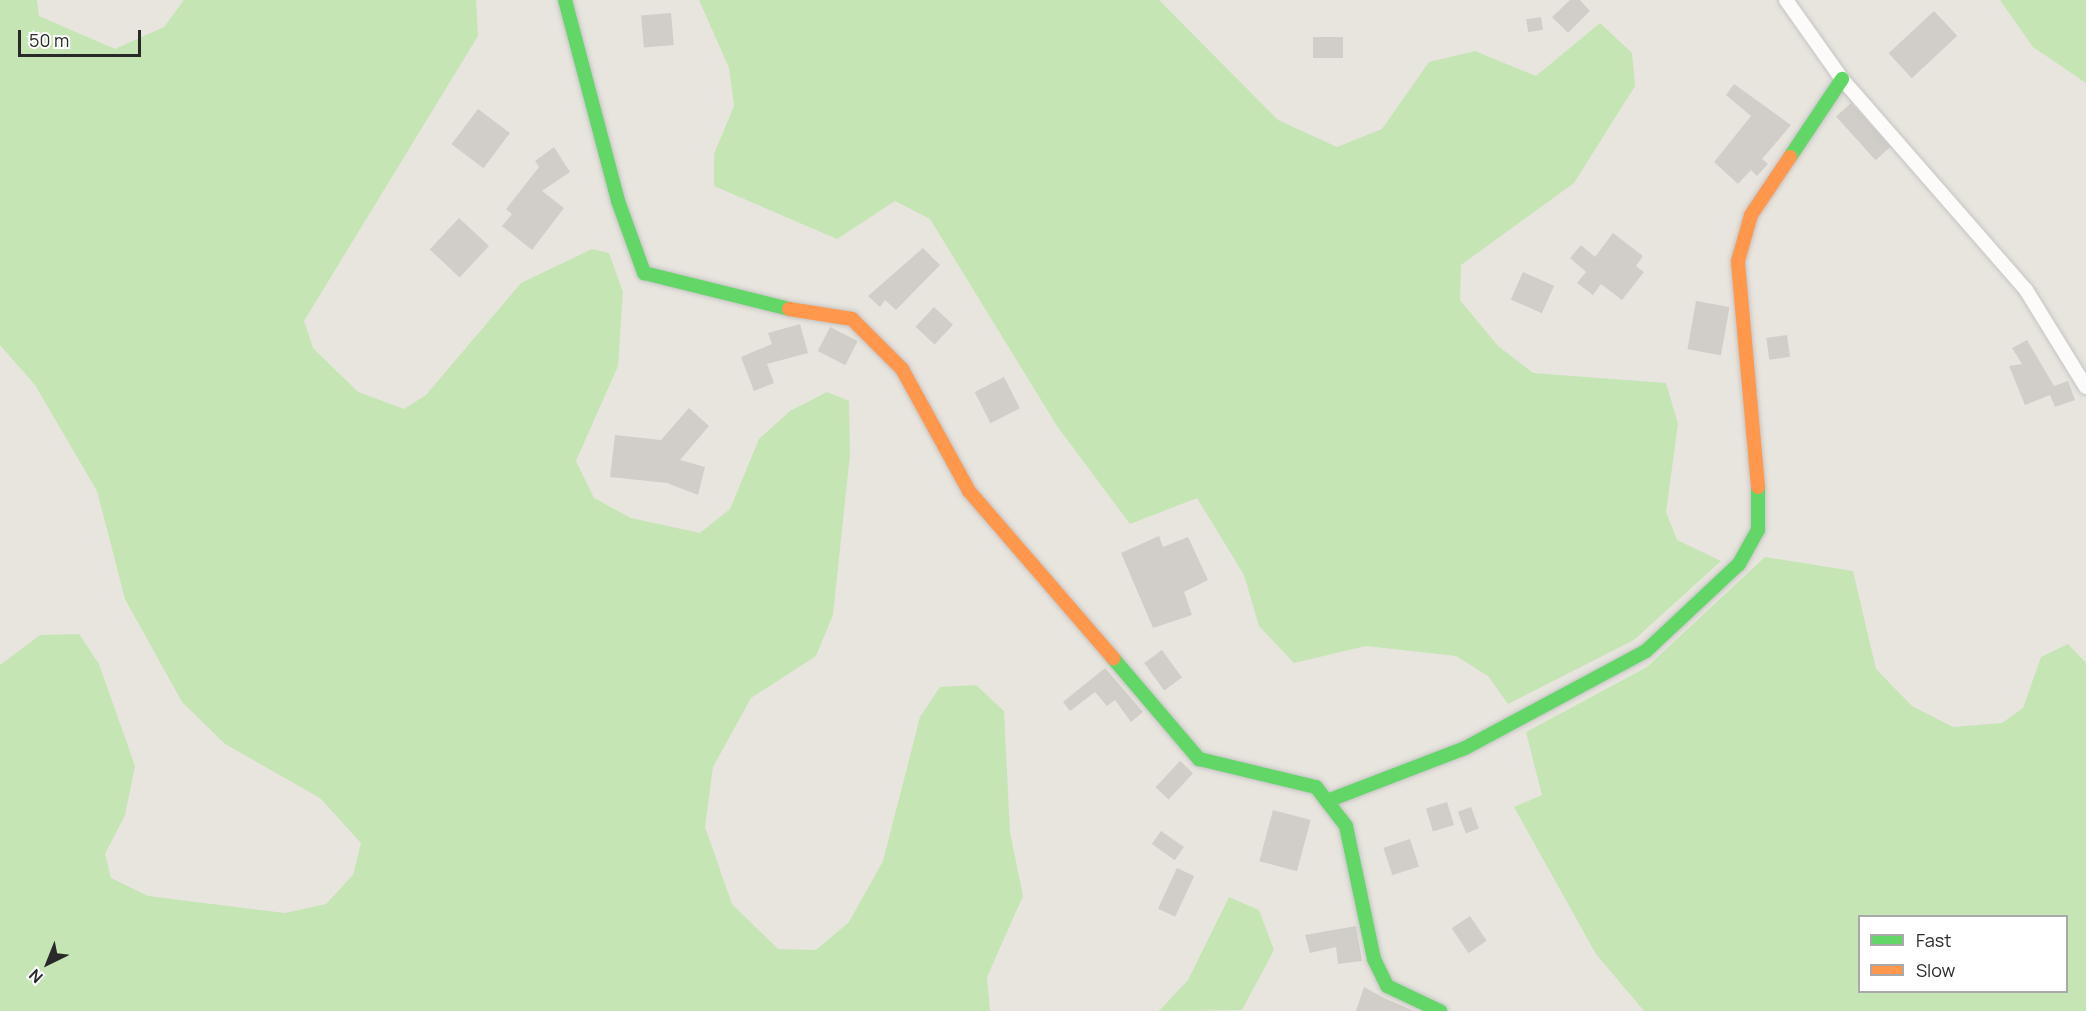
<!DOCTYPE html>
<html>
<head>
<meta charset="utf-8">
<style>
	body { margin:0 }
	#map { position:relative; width:2086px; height:1011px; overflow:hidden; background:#e8e5de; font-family:Manrope,sans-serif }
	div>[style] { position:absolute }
	.green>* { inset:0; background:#c5e5b5 }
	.building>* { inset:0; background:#d1cec9; transform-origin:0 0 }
	.roads { filter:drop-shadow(0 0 2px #c5c4c4) drop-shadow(0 0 2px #c5c4c4) }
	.street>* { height:14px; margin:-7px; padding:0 7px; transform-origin:7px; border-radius:7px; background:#fcfbfa }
	.fast>* { height:14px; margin:-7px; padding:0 7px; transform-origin:7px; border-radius:7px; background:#63d668 }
	.slow>* { height:14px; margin:-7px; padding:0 7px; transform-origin:7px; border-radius:7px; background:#ff974d }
	span { translate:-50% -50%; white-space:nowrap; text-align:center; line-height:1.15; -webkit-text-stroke:4.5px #fff; paint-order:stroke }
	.legend { position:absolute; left:1858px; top:915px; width:210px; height:78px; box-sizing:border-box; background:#fff; border:2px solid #a9a9a9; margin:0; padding:8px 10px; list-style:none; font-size:18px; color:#292929 }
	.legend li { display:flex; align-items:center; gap:12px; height:30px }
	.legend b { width:30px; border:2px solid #a9a9a9 }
	.north { position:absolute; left:18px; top:933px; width:60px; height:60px; -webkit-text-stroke:4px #fff; paint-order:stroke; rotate:223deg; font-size:16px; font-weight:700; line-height:24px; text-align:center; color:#292929 }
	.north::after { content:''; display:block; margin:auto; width:21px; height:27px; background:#292929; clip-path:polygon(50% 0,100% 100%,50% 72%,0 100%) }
	.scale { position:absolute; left:18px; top:30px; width:123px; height:27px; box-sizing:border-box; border:3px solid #292929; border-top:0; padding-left:8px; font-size:18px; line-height:21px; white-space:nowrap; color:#292929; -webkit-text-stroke:4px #fff; paint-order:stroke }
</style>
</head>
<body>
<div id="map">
	<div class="green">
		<div style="clip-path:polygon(0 0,37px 0,39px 16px,115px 49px,164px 27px,184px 0,476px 0,478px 36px,304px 321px,313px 348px,358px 392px,404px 409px,426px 395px,521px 283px,592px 249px,609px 253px,623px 292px,618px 366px,576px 461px,594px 498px,631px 518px,700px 533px,730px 509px,759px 439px,790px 411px,827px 392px,849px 401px,850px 454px,833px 615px,816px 656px,751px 698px,713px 767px,705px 827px,732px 904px,778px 949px,816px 950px,849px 922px,883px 861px,920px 717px,940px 687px,976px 685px,1004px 711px,1010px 832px,1023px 896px,987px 977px,990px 1011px,0 1011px,0 665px,40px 635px,79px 634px,99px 664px,135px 766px,125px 815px,105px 854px,111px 878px,148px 896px,285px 913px,326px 904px,353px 875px,361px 843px,320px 798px,225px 744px,182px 702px,125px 599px,97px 491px,35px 385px,0 345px)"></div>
		<div style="clip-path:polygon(699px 0,1159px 0,1278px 120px,1337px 147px,1382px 129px,1429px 62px,1475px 51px,1536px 76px,1600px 23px,1632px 53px,1635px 86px,1574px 183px,1461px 265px,1460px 300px,1498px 346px,1533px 373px,1666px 383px,1678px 424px,1666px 512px,1677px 540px,1721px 561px,1634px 640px,1508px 704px,1488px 676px,1456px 656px,1366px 646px,1294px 663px,1259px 626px,1244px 575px,1197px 498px,1130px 524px,1057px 426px,930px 219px,895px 201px,837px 239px,714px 186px,714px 154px,734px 106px,729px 68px)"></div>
		<div style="clip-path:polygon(2000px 0,2086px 0,2086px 83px,2033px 47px)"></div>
		<div style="clip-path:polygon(evenodd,1765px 557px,1853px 571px,1876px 669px,1912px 706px,1953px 727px,2002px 723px,2023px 708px,2041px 657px,2068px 644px,2086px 663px,2086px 1011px,1644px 1011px,1596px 954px,1514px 807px,1542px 795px,1526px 732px,1647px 667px,1765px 557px,1860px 916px,2066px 916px,2066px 992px,1860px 992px,1860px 916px)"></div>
		<div style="clip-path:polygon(1229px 897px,1259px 910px,1274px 950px,1242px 1010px,1159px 1011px,1188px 980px)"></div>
	</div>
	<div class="building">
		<div style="clip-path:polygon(1570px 0,1580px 0,1590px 11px,1568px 33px,1552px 17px)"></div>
		<div style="left:1934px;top:11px;width:34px;height:62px;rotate:47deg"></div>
		<div style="left:671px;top:13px;width:32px;height:30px;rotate:85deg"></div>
		<div style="left:1541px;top:17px;width:13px;height:15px;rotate:81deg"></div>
		<div style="left:1313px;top:37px;width:30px;height:21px"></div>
		<div style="clip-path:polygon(1734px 84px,1791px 125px,1762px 159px,1768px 164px,1757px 176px,1751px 170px,1738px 184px,1714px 162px,1751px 116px,1726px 95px)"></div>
		<div style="left:1851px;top:103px;width:59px;height:20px;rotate:48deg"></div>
		<div style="left:478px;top:109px;width:40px;height:44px;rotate:37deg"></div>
		<div style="clip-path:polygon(554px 147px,570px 172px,542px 191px,564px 208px,532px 250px,502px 226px,512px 214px,506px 209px,539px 167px,535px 161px)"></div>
		<div style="left:459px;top:218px;width:41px;height:43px;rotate:43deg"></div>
		<div style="clip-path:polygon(1613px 233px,1643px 256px,1636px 266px,1644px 272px,1622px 300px,1601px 284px,1593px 295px,1577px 283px,1586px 272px,1570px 258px,1581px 245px,1595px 257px)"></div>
		<div style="clip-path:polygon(923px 248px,940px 265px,896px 310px,885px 300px,880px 307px,868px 296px)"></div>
		<div style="left:1523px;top:272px;width:34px;height:30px;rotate:24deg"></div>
		<div style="left:1696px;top:301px;width:34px;height:49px;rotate:10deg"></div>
		<div style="left:934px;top:307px;width:26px;height:27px;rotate:43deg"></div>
		<div style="clip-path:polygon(800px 324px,808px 353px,767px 364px,774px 383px,754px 391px,741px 357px,772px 344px,768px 333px)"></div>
		<div style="left:830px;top:327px;width:31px;height:27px;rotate:27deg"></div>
		<div style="left:1787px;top:335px;width:22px;height:21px;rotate:82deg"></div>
		<div style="clip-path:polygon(2027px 340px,2054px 386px,2068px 381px,2075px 400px,2055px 407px,2050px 395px,2025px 405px,2009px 366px,2022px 364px,2012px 348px)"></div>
		<div style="left:1004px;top:377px;width:35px;height:33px;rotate:63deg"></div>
		<div style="clip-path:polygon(689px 408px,709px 426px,680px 460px,705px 467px,698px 495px,667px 483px,610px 477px,615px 435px,661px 440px)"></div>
		<div style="clip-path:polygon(1159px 536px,1163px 547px,1188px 537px,1208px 580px,1184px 592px,1192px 615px,1153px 628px,1121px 553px)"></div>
		<div style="left:1162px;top:650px;width:34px;height:22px;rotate:54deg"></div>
		<div style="clip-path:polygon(1105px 668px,1143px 712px,1131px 722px,1115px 700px,1107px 706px,1095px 692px,1070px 711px,1063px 702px)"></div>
		<div style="left:1180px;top:761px;width:18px;height:36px;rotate:43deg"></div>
		<div style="left:1447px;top:802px;width:24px;height:22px;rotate:73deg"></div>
		<div style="left:1471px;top:807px;width:23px;height:14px;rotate:70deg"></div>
		<div style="left:1273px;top:810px;width:39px;height:53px;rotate:15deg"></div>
		<div style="left:1161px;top:831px;width:28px;height:16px;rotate:35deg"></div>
		<div style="left:1410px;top:839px;width:29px;height:28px;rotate:72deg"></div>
		<div style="left:1177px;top:868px;width:19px;height:45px;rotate:25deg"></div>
		<div style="left:1470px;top:916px;width:30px;height:22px;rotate:56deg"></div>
		<div style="clip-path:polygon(1356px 926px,1362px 961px,1338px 964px,1336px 947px,1310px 953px,1305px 935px)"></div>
		<div style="clip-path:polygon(1364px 987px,1384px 998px,1414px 1011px,1356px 1011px)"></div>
	</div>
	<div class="roads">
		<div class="street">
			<div style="left:1786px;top:0;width:97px;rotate:54.7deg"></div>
			<div style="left:1842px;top:79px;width:280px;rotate:48.9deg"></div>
			<div style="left:2026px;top:290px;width:114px;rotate:58.3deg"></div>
		</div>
		<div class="fast">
			<div style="left:565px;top:0;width:208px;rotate:75.2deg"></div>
			<div style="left:618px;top:201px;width:77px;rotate:70.1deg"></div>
			<div style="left:644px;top:273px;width:149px;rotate:13.9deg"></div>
			<div style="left:1790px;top:157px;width:94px;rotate:-56.3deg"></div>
			<div style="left:1113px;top:658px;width:133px;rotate:49.6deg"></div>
			<div style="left:1199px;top:759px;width:120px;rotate:13.5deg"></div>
			<div style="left:1316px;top:787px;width:49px;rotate:52.4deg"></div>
			<div style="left:1346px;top:826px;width:136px;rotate:78.1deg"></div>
			<div style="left:1374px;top:959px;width:30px;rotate:64deg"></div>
			<div style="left:1387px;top:986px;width:59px;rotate:25.3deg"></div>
			<div style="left:1327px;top:801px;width:148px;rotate:-21deg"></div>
			<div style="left:1465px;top:748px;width:205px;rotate:-28.2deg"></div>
			<div style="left:1646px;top:651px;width:127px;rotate:-43.1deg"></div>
			<div style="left:1739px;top:564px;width:39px;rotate:-61deg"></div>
			<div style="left:1758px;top:530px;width:43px;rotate:-90deg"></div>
		</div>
		<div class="slow">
			<div style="left:789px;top:309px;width:64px;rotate:9deg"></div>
			<div style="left:852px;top:319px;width:71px;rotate:45deg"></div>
			<div style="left:902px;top:369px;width:139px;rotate:61.2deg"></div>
			<div style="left:969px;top:491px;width:221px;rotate:49.2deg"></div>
			<div style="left:1758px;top:487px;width:227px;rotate:-95.1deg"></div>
			<div style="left:1738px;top:261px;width:48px;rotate:-74.2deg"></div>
			<div style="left:1751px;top:215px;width:70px;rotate:-56.1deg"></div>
		</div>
	</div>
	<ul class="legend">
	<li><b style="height:8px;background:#63d668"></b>Fast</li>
	<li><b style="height:8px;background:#ff974d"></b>Slow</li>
	</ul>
	<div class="north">N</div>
	<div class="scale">50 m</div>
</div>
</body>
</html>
